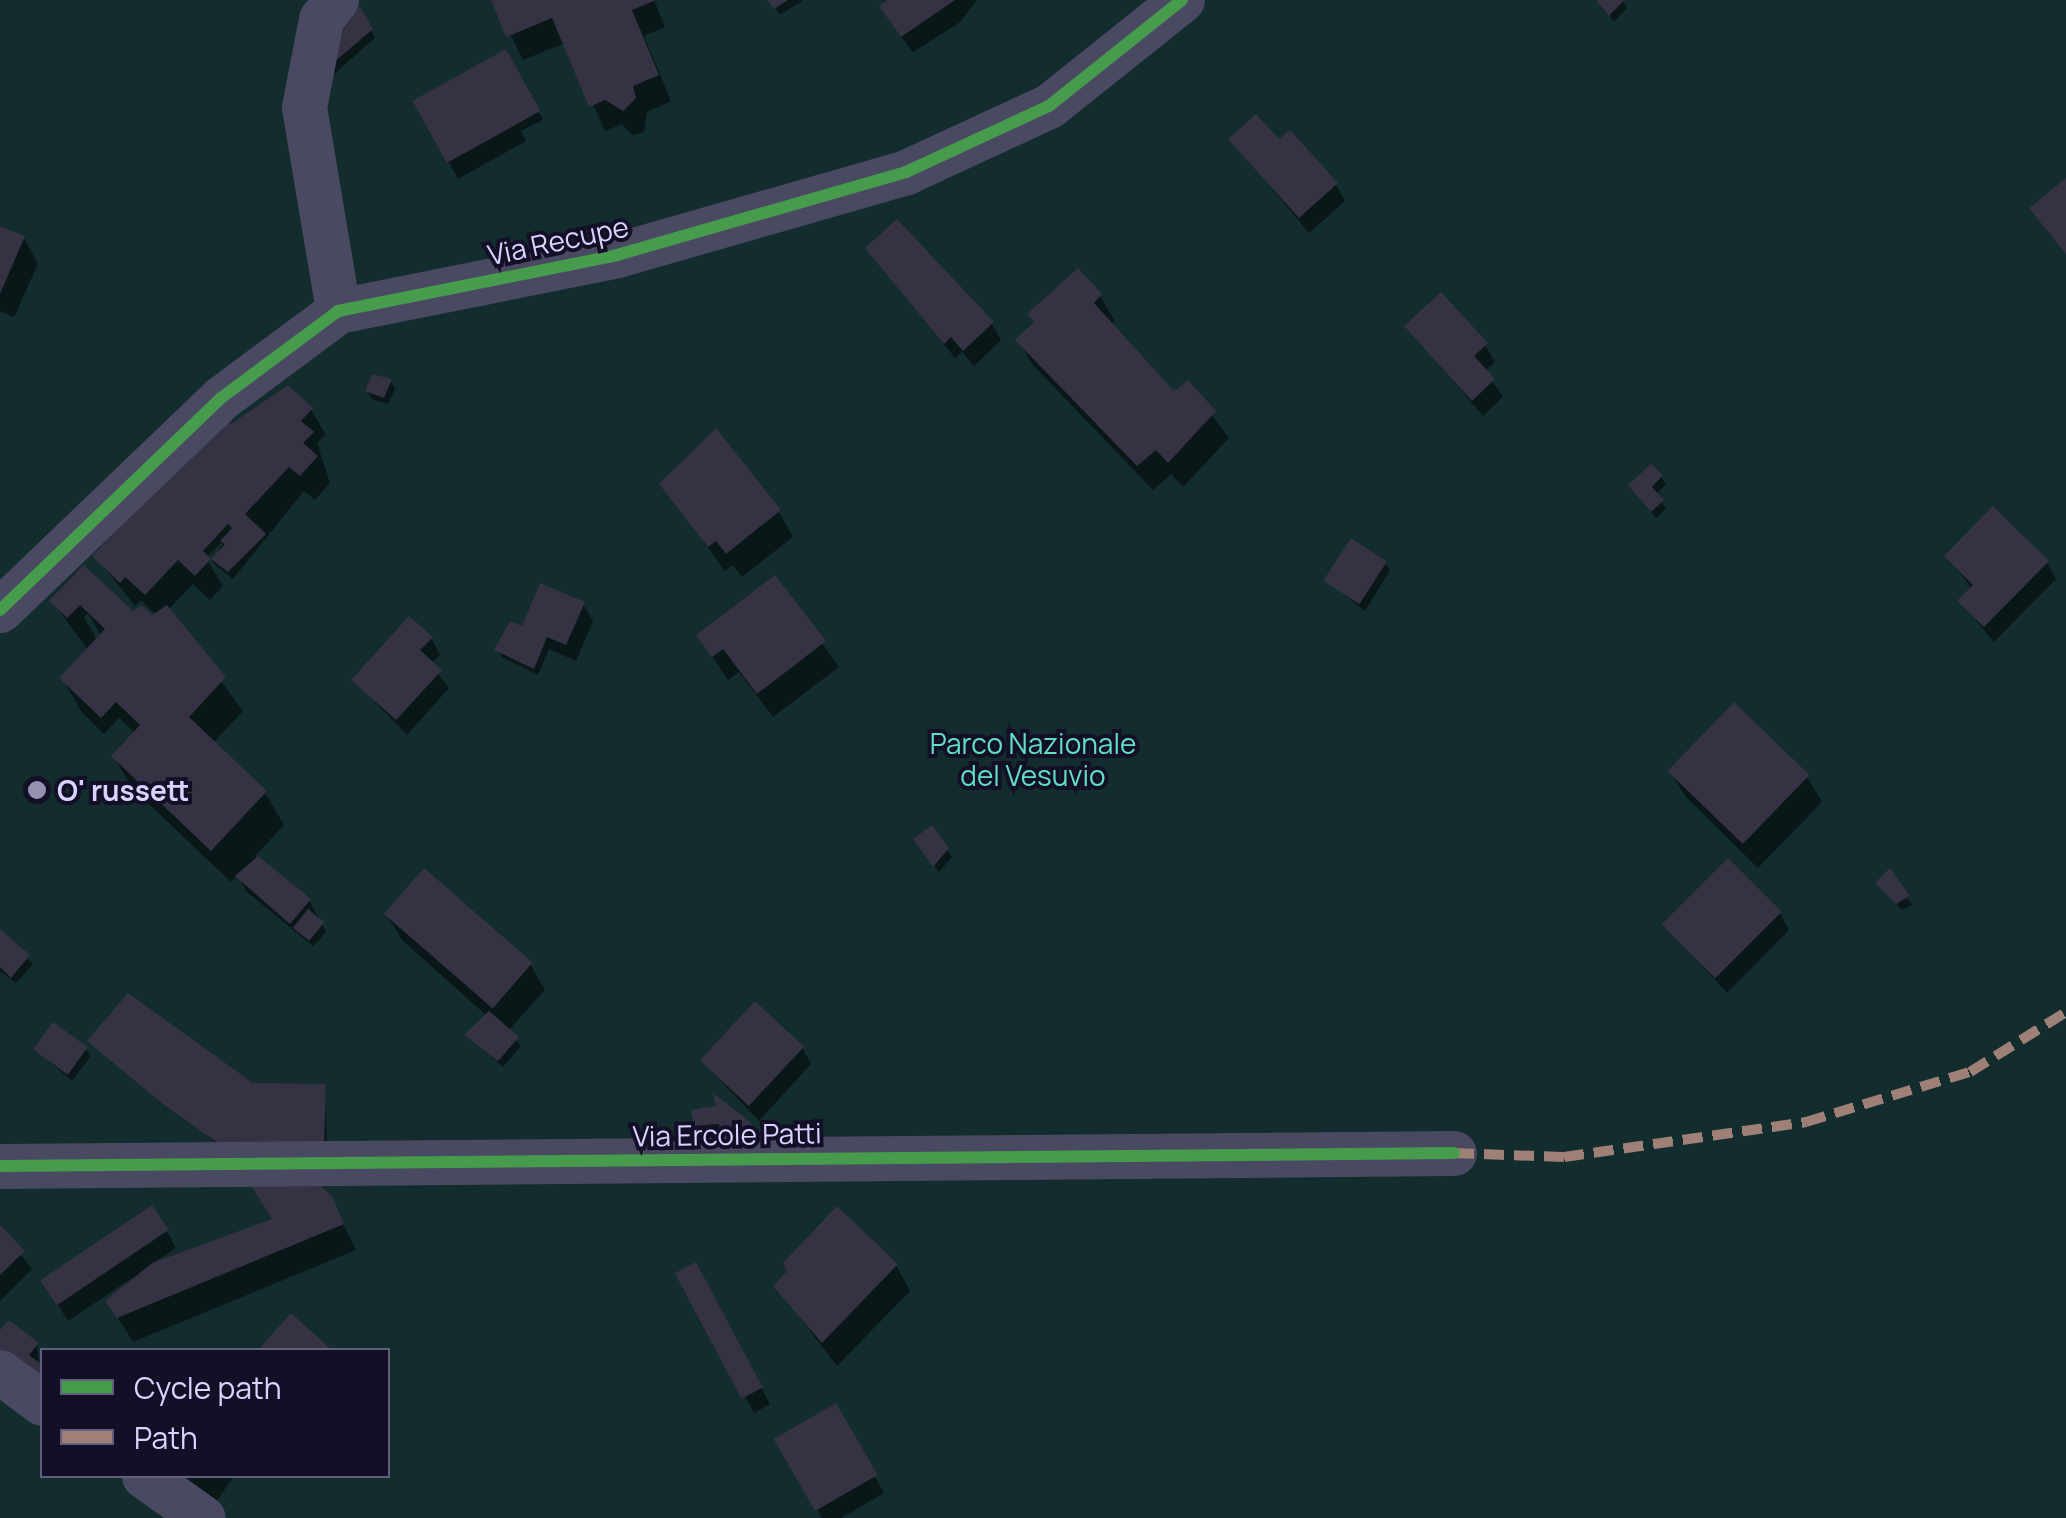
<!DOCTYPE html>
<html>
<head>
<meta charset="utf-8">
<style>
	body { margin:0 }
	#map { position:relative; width:2066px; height:1518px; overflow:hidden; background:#161421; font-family:Manrope,sans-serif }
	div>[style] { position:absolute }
	.green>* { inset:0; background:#132c2d }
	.shadow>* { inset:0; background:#0007 }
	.building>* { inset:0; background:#343243; transform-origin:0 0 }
	.minor>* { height:45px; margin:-22.5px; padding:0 22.5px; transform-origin:22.5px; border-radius:22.5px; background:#4a4962 }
	.quiet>* { height:10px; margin-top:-5px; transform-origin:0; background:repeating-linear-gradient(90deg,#9e8076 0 20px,transparent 0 30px) }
	.cycleway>* { height:12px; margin:-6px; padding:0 6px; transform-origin:6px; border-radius:6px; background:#469c4c }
	.dots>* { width:28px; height:28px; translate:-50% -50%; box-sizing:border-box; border:5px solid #130f26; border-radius:50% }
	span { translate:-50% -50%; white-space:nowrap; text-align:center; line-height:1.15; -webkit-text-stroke:8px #130f26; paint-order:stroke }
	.street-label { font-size:28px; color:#d9d4ff }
	.park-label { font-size:28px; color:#5fe0c0 }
	.poi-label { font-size:28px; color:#d9d4ff; font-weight:700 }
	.left { translate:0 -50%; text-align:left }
	.legend { position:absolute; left:40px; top:1348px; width:350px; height:130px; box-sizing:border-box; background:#130f26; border:2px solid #625e7d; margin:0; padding:12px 18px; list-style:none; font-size:30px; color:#d9d4ff }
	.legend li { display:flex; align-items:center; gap:20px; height:50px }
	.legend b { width:50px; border:2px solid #625e7d }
</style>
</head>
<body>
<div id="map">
	<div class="green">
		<div style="clip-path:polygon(evenodd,0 0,2066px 0,2066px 1518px,0 1518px,0 0,42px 1350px,388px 1350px,388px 1476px,42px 1476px,42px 1350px)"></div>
	</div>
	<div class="shadow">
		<div style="clip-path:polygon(494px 0,654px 0,665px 27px,644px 36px,671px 101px,647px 112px,644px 132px,632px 135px,622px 124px,605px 131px,565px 43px,523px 60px)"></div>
		<div style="clip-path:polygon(770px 0,801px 0,802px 1px,780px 15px)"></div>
		<div style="clip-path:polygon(892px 0,977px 0,959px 23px,913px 52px,891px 23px)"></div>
		<div style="clip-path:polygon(1599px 0,1622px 0,1627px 8px,1614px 22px)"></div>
		<div style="clip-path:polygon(360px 10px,375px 38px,334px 74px,330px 68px)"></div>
		<div style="clip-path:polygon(505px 53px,543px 120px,521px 131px,526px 141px,458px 179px,415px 102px)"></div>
		<div style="clip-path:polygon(1231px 139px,1279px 143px,1336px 185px,1345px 201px,1309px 233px)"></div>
		<div style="clip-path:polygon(0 228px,24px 238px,38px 264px,14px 317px,0 311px)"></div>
		<div style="clip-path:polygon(868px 249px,992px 324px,1001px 340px,974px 366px,962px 352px,955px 358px)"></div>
		<div style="clip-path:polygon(1078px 271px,1100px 296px,1115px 321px,1111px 325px,1174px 395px,1188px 383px,1229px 438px,1183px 487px,1171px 474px,1153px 490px,1033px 365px,1018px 340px)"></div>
		<div style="clip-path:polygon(1408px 327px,1485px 345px,1495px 362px,1485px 371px,1503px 397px,1483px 416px)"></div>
		<div style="clip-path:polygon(391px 381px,395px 389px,388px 404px,372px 399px,368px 391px)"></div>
		<div style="clip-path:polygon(evenodd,311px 410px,326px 435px,317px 443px,330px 483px,315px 500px,304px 491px,233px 579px,212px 562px,225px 539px,206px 558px,223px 586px,210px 600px,193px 584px,168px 610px,243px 711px,213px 743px,265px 793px,284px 825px,255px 856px,309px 900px,326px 932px,313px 946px,247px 892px,237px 875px,231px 882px,133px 789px,114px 757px,136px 734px,119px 718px,104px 734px,81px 711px,62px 678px,88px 650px,52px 601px,156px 615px,141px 600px,135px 606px,95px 556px,242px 446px,311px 410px,88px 613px,101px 636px,97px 640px,84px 617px,88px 613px)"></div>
		<div style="clip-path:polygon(1661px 477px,1666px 484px,1656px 494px,1666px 509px,1656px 518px,1636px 493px)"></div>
		<div style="clip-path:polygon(662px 485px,779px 512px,793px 537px,742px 577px,733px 565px,725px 571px)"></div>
		<div style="clip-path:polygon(1947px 556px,2047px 563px,2056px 579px,1994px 642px,1960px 601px,1972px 589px)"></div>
		<div style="clip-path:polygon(1385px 563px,1390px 570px,1365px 611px,1327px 581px)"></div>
		<div style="clip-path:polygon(775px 578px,839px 667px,773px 717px,739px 672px,728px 680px,699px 636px)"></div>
		<div style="clip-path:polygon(583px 604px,593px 621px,576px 661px,549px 649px,538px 675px,502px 657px,497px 650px)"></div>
		<div style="clip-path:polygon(431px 638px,440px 655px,431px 664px,449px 688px,407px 735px,354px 680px)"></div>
		<div style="clip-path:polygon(1670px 771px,1807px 777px,1822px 802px,1758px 868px,1685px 796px)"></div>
		<div style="clip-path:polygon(920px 847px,947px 850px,952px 857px,939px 872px)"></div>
		<div style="clip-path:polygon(1890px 872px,1912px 905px,1902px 910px,1878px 884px)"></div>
		<div style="clip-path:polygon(1780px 913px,1789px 930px,1727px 993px,1665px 925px)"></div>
		<div style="clip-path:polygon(387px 915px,530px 964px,545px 990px,508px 1031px,521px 1046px,503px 1067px,468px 1035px,487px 1016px,402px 940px)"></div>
		<div style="clip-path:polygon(0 932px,33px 964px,16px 983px,0 971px)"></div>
		<div style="clip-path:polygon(90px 1041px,252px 1086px,325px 1087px,327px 1152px,229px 1153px)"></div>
		<div style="clip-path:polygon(802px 1047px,811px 1064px,759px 1121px,702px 1061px)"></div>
		<div style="clip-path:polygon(86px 1049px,90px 1057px,72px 1081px,36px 1050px)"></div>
		<div style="clip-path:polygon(719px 1108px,767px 1150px,706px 1142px,696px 1126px)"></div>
		<div style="clip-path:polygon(330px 1198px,356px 1250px,133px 1342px,108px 1302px,132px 1278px,68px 1321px,53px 1297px,167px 1231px,176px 1248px,153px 1263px)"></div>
		<div style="clip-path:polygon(0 1229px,32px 1269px,0 1301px)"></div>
		<div style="clip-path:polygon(896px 1265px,910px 1291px,837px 1366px,776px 1286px,790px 1271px)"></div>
		<div style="clip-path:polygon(678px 1274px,704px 1281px,770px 1404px,754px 1413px)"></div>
		<div style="clip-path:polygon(0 1334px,37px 1344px,42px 1396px)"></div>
		<div style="clip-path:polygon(835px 1406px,884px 1493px,841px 1518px,822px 1518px,777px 1440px)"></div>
		<div style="clip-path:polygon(175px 1476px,234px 1476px,216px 1502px)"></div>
	</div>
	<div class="building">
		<div style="clip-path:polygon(491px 0,656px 0,632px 10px,659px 75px,633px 86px,636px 98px,623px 111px,605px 100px,589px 107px,552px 18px,506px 37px)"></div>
		<div style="clip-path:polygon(767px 0,788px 0,774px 9px)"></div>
		<div style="clip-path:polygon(887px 0,955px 0,901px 37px,879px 6px)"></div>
		<div style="clip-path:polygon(1596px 0,1624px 0,1609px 16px)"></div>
		<div style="clip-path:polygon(360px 6px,373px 29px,327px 68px,332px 46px)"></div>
		<div style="left:506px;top:49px;width:71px;height:107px;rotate:61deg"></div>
		<div style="clip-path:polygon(1256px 114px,1279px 139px,1290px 130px,1338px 183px,1299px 218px,1228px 139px)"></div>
		<div style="clip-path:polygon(2066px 178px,2066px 254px,2029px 208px)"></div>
		<div style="clip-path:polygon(897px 219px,994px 322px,963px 351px,951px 337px,944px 344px,865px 248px)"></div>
		<div style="clip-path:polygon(0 226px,25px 236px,0 294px)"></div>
		<div style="clip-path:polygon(1078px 268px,1102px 294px,1094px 303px,1174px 391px,1188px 380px,1216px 411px,1168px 463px,1156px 450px,1137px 466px,1015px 340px,1034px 322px,1027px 314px)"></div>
		<div style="clip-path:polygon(1441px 292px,1488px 343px,1474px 356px,1495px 379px,1472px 401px,1404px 326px)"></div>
		<div style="clip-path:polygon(372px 374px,392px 379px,384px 398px,365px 391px)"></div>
		<div style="clip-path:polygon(288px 385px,313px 408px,301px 421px,314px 432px,303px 443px,318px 456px,300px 476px,289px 467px,245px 514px,266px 534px,228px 572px,211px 559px,225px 544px,220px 541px,232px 528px,228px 524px,203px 551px,211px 559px,195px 576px,178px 560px,145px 595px,125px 577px,120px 583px,92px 556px,225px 415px,231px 424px)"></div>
		<div style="clip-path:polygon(716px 428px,781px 510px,726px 554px,716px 541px,708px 547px,659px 484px)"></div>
		<div style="clip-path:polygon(1651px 464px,1663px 475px,1652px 487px,1664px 500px,1651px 512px,1628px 485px)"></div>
		<div style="clip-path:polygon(1993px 506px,2049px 561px,1984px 627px,1957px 601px,1973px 585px,1944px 556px)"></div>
		<div style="left:1351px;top:538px;width:43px;height:51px;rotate:33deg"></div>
		<div style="clip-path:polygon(84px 565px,133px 611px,142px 605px,152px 615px,167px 605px,226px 677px,189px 717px,267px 791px,211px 851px,111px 756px,140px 725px,116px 702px,101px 718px,59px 678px,105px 629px,80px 605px,67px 618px,49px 601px)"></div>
		<div style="clip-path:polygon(775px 575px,826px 641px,757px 694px,723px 649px,712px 657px,696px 635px)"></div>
		<div style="clip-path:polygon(540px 583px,585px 602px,566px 645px,547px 637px,534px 669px,494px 650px,510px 621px,522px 626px)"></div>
		<div style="clip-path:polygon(409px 616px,433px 637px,420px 650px,442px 670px,396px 720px,351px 680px)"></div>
		<div style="left:1734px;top:702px;width:105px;height:96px;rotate:44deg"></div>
		<div style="clip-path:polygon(932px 825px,949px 848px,933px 867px,913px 839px)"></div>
		<div style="clip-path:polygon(258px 856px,311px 899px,290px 924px,235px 876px)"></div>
		<div style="left:1728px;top:858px;width:76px;height:94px;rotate:45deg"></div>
		<div style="left:424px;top:868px;width:144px;height:61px;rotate:41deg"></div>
		<div style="clip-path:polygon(1890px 868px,1910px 896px,1896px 904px,1875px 883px)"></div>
		<div style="left:308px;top:909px;width:21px;height:24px;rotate:39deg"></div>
		<div style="clip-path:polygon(0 929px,30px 955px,11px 978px,0 967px)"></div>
		<div style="clip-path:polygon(128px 993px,253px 1083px,326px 1084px,324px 1146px,222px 1146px,163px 1104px,87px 1041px)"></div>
		<div style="left:755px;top:1001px;width:67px;height:81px;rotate:43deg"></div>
		<div style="clip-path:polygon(489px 1011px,519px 1037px,498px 1061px,464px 1035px)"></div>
		<div style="left:53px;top:1022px;width:43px;height:34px;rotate:36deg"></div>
		<div style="clip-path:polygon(713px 1093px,749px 1121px,769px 1148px,722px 1149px,719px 1124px,694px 1126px,691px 1110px,716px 1106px)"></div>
		<div style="clip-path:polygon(246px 1178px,311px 1178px,332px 1196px,344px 1224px,117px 1318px,105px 1301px,152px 1263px,272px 1219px)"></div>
		<div style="left:152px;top:1205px;width:30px;height:135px;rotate:56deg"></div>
		<div style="clip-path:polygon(837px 1206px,898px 1264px,822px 1343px,773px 1286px,787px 1271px,783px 1263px)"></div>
		<div style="clip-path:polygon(0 1225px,25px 1251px,0 1275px)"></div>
		<div style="left:696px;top:1262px;width:142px;height:24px;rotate:62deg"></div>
		<div style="clip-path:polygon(291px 1313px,332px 1350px,258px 1350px)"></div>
		<div style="clip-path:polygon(9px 1320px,39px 1343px,29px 1355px,42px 1365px,42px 1383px,0 1358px,0 1330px)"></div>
		<div style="left:836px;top:1403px;width:83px;height:72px;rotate:60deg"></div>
	</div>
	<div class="minor">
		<div style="left:336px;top:0;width:24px;rotate:128deg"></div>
		<div style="left:321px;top:19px;width:90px;rotate:100.9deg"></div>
		<div style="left:304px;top:107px;width:207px;rotate:80.5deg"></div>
		<div style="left:0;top:610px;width:306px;rotate:-43.8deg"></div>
		<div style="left:221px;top:398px;width:146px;rotate:-36.6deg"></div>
		<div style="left:338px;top:311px;width:285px;rotate:-11.3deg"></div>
		<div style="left:617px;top:255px;width:301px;rotate:-16deg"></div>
		<div style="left:906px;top:172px;width:157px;rotate:-24.8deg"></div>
		<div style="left:1049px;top:106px;width:170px;rotate:-38.6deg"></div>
		<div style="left:0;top:1166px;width:1454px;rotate:-0.51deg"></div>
		<div style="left:0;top:1372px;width:52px;rotate:36.4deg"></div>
		<div style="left:144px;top:1476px;width:72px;rotate:35.4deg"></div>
	</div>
	<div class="quiet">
		<div style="left:1454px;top:1153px;width:110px;rotate:2.1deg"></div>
		<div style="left:1564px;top:1157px;width:245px;rotate:-8.2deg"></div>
		<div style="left:1806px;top:1122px;width:171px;rotate:-17deg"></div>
		<div style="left:1970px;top:1072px;width:113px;rotate:-32deg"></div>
	</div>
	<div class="cycleway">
		<div style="left:0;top:610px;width:306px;rotate:-43.8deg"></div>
		<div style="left:221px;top:398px;width:146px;rotate:-36.6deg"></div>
		<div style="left:338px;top:311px;width:285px;rotate:-11.3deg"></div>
		<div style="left:617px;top:255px;width:301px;rotate:-16deg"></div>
		<div style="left:906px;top:172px;width:157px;rotate:-24.8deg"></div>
		<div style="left:1049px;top:106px;width:170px;rotate:-38.6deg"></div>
		<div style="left:0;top:1166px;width:1454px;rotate:-0.51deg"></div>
	</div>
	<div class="dots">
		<div style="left:37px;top:790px;background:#9591b1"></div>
	</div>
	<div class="street-label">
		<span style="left:558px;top:240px;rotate:-12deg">Via Recupe</span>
		<span style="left:727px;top:1134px;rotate:-1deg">Via Ercole Patti</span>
	</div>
	<div class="park-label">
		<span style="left:1033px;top:759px">Parco Nazionale<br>del Vesuvio</span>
	</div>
	<div class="poi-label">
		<span class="left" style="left:57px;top:790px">O' russett</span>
	</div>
	<ul class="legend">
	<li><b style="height:12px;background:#469c4c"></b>Cycle path</li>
	<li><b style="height:12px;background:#9e8076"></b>Path</li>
	</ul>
</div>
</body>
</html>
